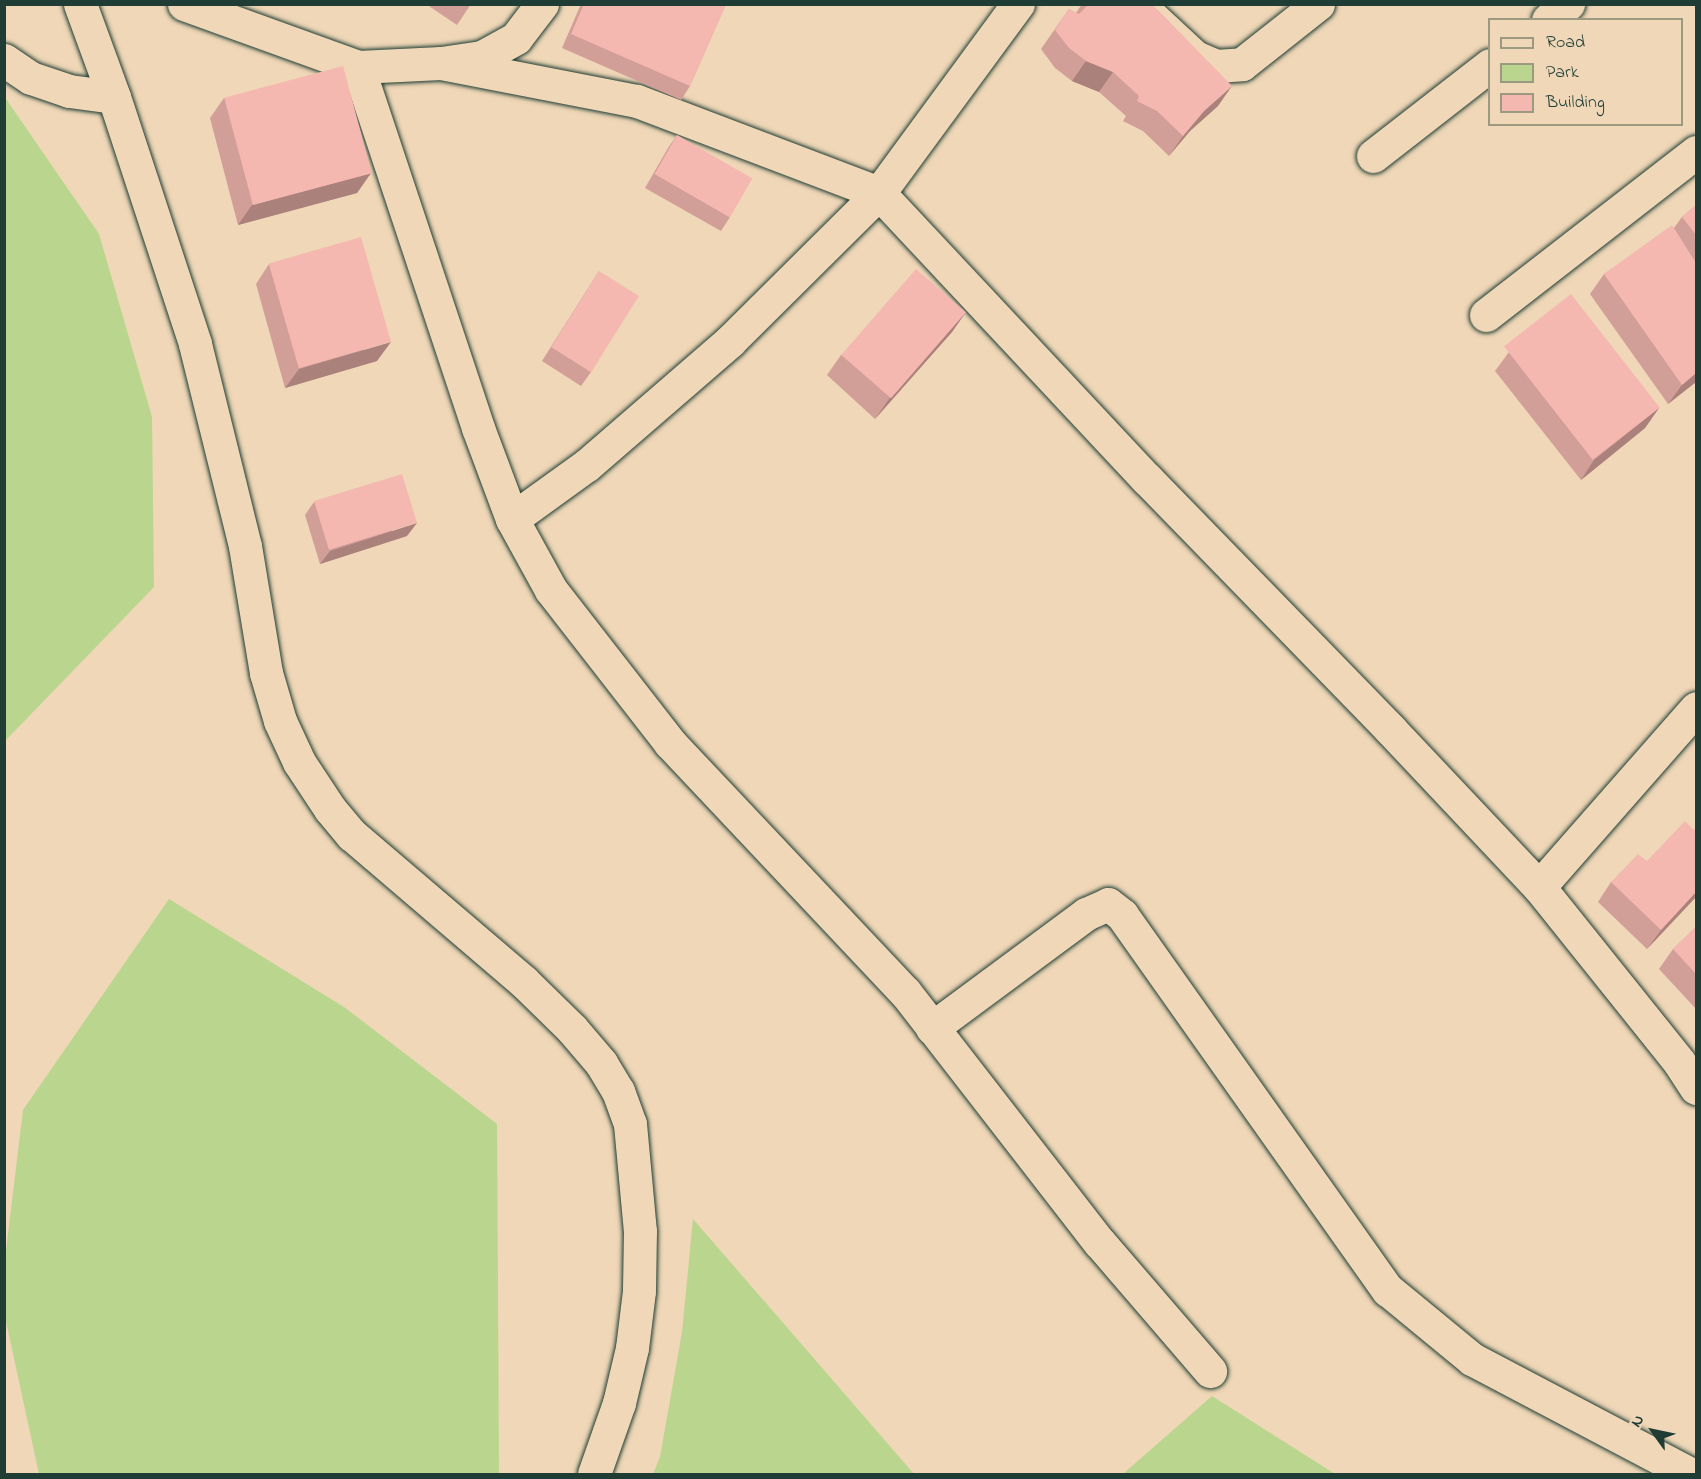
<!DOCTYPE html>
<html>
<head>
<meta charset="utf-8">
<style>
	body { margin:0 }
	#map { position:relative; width:1701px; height:1479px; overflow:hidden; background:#efd7b7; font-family:"Indie Flower",sans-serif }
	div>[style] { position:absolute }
	.green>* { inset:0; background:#bad68e }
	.roads { filter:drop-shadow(0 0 2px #1f3d34) drop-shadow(0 0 2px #1f3d34) }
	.minor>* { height:33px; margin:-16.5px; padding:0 16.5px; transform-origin:16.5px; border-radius:16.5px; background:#efd7b7 }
	.wall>* { inset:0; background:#d29e98 }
	.shaded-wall>* { inset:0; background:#ab817c }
	.building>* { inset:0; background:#f4b8b1; transform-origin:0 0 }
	span { translate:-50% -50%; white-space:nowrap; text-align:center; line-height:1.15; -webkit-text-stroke:4.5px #efd7b7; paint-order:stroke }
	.frame { position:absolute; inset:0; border:6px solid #1f3d34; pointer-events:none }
	.legend { position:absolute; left:1488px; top:18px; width:195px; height:108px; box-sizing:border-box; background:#efd7b7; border:2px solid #9c9983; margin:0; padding:8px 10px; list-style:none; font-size:18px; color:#1f3d34 }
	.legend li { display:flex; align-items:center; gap:12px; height:30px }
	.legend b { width:30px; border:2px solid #9c9983 }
	.north { position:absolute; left:1623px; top:1401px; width:60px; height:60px; -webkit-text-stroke:4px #efd7b7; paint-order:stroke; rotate:303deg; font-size:16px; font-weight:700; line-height:24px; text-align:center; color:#1f3d34 }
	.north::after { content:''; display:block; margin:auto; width:21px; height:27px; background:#1f3d34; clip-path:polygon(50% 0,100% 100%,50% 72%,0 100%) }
</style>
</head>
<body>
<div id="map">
	<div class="green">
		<div style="clip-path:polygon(4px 96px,99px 234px,152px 417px,154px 587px,5px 741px)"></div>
		<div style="clip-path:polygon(169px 899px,344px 1007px,497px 1124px,499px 1474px,39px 1474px,4px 1312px,5px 1259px,23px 1110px)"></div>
		<div style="clip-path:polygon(693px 1219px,914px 1474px,653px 1474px,660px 1457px,682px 1332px)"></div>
		<div style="clip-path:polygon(1212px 1396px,1335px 1474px,1123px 1474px)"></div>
	</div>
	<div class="roads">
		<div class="minor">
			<div style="left:80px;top:4px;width:99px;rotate:69.9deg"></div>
			<div style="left:114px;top:97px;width:260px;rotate:71.8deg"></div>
			<div style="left:195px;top:344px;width:208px;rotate:76.1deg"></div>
			<div style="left:245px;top:546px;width:129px;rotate:80.6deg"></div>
			<div style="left:266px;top:673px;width:50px;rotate:73.7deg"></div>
			<div style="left:280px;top:721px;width:45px;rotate:65.1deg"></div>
			<div style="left:299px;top:762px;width:56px;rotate:56.6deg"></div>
			<div style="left:330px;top:809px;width:34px;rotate:50deg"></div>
			<div style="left:352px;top:835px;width:225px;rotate:40.5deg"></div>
			<div style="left:523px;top:981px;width:69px;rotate:44.4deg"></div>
			<div style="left:572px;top:1029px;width:45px;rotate:49.5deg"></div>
			<div style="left:601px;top:1063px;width:33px;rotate:59deg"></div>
			<div style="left:618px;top:1091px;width:35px;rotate:70deg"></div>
			<div style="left:630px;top:1124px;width:107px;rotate:84.7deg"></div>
			<div style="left:640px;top:1231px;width:60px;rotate:91deg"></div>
			<div style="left:639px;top:1291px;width:57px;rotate:97deg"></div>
			<div style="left:632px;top:1348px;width:57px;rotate:103.3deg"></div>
			<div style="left:619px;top:1403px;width:75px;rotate:109.4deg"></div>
			<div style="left:184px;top:4px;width:185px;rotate:19.9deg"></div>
			<div style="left:358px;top:67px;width:380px;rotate:71.6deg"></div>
			<div style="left:478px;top:428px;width:97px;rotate:69.5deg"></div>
			<div style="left:512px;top:519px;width:92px;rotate:-35.8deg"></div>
			<div style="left:587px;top:465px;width:189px;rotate:-40.9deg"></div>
			<div style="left:730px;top:341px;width:210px;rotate:-44.8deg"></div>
			<div style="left:879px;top:193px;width:235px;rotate:-53.7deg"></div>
			<div style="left:1138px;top:4px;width:78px;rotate:42.9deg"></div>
			<div style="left:1195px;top:57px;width:23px;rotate:23deg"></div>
			<div style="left:1216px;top:66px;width:26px;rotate:-4deg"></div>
			<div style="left:1242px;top:64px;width:97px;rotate:-38.3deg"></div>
			<div style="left:1548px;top:20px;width:26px;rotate:-39deg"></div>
			<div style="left:4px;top:60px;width:32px;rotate:34deg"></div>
			<div style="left:31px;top:78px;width:40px;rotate:18.9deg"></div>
			<div style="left:69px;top:91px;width:45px;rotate:7.6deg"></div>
			<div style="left:441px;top:63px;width:200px;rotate:11deg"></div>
			<div style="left:637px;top:101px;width:259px;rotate:20.8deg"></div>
			<div style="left:879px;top:193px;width:392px;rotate:46.9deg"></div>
			<div style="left:1147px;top:479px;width:349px;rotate:45.8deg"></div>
			<div style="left:1390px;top:729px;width:217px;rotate:46.7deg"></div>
			<div style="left:1539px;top:887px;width:224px;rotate:51.3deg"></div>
			<div style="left:1679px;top:1062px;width:31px;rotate:57deg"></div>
			<div style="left:358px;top:67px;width:83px;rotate:-2.8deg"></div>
			<div style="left:441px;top:63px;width:41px;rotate:-8.3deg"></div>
			<div style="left:482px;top:57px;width:39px;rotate:-29deg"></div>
			<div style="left:516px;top:38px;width:43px;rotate:-52.6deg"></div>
			<div style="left:1373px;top:156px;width:148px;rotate:-37.9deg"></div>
			<div style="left:1486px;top:315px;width:266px;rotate:-37.8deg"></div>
			<div style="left:512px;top:519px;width:81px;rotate:61.2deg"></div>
			<div style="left:551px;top:590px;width:194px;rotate:52.1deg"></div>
			<div style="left:670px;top:743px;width:342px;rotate:46.7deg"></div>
			<div style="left:905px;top:992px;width:318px;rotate:52.2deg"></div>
			<div style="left:1100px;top:1243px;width:169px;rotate:49.3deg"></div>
			<div style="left:1539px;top:887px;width:238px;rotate:-48.7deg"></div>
			<div style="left:932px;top:1028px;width:192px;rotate:-36.5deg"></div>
			<div style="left:1086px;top:914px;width:24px;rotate:-24deg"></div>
			<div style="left:1108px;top:904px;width:18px;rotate:38deg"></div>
			<div style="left:1122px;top:915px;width:460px;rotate:54.7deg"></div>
			<div style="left:1388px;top:1290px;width:109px;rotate:39.4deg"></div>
			<div style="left:1472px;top:1359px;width:246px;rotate:27.8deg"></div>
		</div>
	</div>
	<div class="wall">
		<div style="clip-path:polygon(426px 4px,471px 4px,457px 25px)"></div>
		<div style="clip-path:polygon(581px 4px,726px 4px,690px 86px,681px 100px,562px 48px)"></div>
		<div style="clip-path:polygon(1082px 4px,1151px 4px,1218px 106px,1190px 131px,1169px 156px,1143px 131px,1123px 121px,1126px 116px,1099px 92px,1072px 81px,1055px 68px,1041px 49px,1069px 9px,1076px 13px)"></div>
		<div style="clip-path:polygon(224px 98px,371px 173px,357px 193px,238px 225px,210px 118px)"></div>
		<div style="clip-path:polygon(677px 135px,730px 217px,721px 231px,645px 188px,668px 148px)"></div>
		<div style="clip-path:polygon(1696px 205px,1696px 382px,1668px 404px,1590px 294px,1604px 274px,1674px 228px,1682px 217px)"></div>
		<div style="clip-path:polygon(269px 264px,377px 361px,285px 388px,256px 284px)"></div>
		<div style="clip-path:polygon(599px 271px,591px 372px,581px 386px,542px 361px)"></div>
		<div style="clip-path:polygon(966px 312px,952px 332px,875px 419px,827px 375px,841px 355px)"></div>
		<div style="clip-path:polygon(1509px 352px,1659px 408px,1645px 428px,1581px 480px,1495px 371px)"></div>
		<div style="clip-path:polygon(314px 502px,407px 536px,320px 564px,305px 515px)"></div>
		<div style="clip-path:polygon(1696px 827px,1696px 897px,1647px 949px,1598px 902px,1611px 882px,1647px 861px,1694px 830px)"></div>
		<div style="clip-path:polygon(1696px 927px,1696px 1009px,1659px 969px,1673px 949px)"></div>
	</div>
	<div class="shaded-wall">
		<div style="clip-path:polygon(1086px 61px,1113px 72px,1099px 92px,1072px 81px)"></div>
		<div style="clip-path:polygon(1232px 86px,1218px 106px,1190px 131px,1169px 156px,1183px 136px,1204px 111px)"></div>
		<div style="clip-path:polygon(371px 173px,357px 193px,238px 225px,252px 205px)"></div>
		<div style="clip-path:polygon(966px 312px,952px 332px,875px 419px,889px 399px)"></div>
		<div style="clip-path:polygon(391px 342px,377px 361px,285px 388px,299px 369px)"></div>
		<div style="clip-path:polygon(1696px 373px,1696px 382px,1668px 404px,1682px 385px)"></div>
		<div style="clip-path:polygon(1659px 408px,1645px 428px,1581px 480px,1594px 460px)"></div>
		<div style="clip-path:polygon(417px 523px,407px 536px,320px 564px,330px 551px)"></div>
		<div style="clip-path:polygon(1696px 892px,1696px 897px,1647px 949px,1661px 930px)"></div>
	</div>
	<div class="building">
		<div style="clip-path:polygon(584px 4px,726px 4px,690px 86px,571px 34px)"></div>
		<div style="clip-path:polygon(1089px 4px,1151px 4px,1160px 12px,1232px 86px,1204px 111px,1183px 136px,1157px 111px,1137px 101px,1139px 96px,1113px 72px,1086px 61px,1069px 48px,1055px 30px,1069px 9px,1079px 14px)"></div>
		<div style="left:343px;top:66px;width:111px;height:123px;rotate:75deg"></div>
		<div style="left:677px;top:135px;width:87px;height:45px;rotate:30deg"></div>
		<div style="clip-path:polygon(1696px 205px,1696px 235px,1682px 217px)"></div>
		<div style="clip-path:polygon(1672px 225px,1696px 263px,1696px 373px,1682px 385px,1604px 274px)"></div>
		<div style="left:361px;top:237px;width:109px;height:96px;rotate:74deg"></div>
		<div style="left:916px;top:269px;width:66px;height:114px;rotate:41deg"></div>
		<div style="left:599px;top:271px;width:47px;height:90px;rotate:32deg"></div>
		<div style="left:1571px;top:294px;width:144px;height:85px;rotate:52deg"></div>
		<div style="left:402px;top:474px;width:51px;height:92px;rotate:73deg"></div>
		<div style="clip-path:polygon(1685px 821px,1694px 830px,1696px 827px,1696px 892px,1661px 930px,1611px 882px,1638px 854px,1647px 861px)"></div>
		<div style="clip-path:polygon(1696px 927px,1696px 974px,1673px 949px)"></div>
	</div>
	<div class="frame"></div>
	<ul class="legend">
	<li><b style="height:8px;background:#efd7b7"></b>Road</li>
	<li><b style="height:16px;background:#bad68e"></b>Park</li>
	<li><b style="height:16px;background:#f4b8b1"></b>Building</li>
	</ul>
	<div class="north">N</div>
</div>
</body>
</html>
